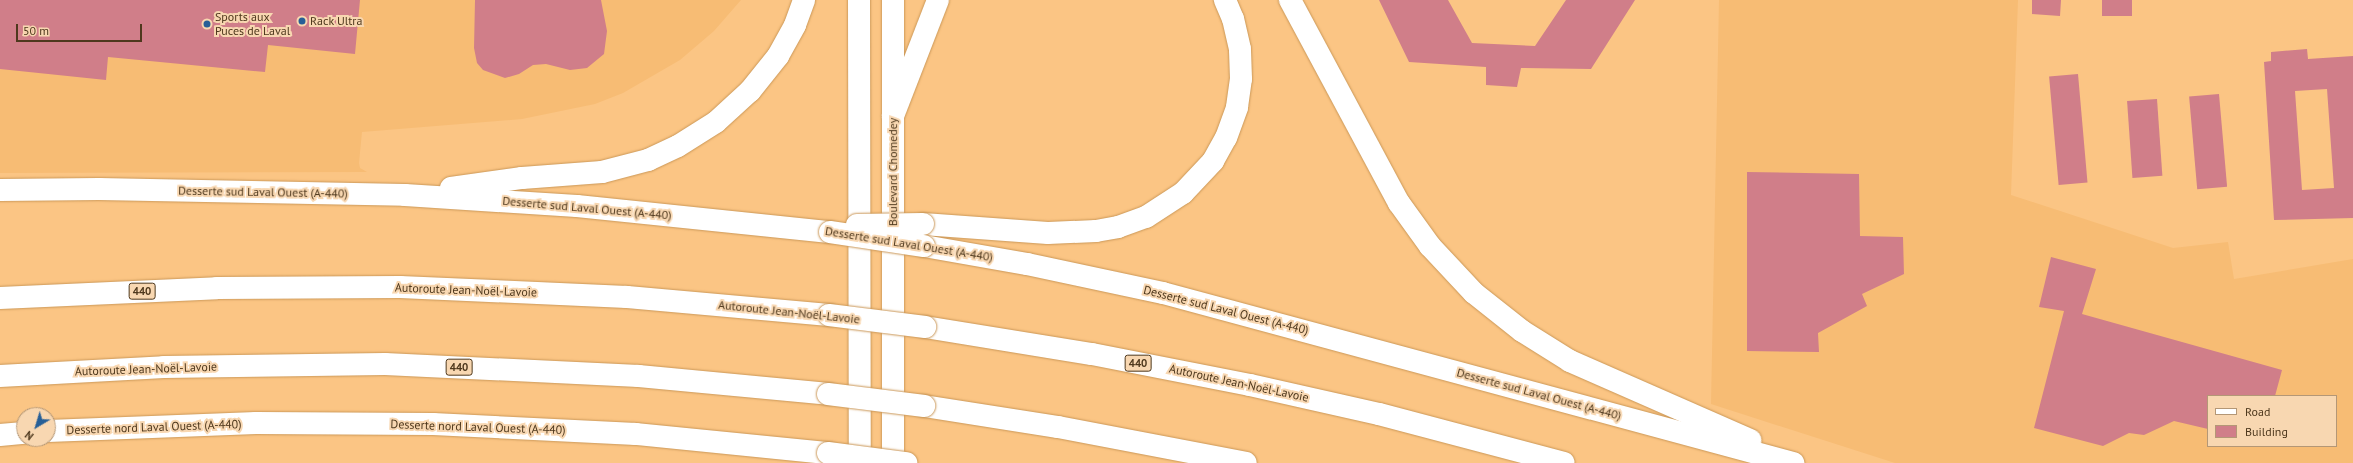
<!DOCTYPE html>
<html>
<head>
<meta charset="utf-8">
<style>
	body { margin:0 }
	#map { position:relative; width:2353px; height:463px; overflow:hidden; background:#fbc584; font-family:"PT Sans",sans-serif }
	div>[style] { position:absolute }
	.built>* { inset:0; background:#f7bc74 }
	.building>* { inset:0; background:#d07e89; transform-origin:0 0 }
	.roads { filter:drop-shadow(0 0 1px #cb9858) drop-shadow(0 0 1px #cb9858) }
	.tertiary>* { height:22px; margin:-11px; padding:0 11px; transform-origin:11px; border-radius:11px; background:#fff }
	.primary>* { height:22px; margin:-11px; padding:0 11px; transform-origin:11px; border-radius:11px; background:#fff }
	.motorway>* { height:22px; margin:-11px; padding:0 11px; transform-origin:11px; border-radius:11px; background:#fff }
	.bridges { filter:drop-shadow(0 0 1px #cb9858) drop-shadow(0 0 1px #cb9858) }
	.primary-bridge>* { height:22px; margin:-11px; padding:0 11px; transform-origin:11px; border-radius:11px; background:#fff }
	.motorway-bridge>* { height:22px; margin:-11px; padding:0 11px; transform-origin:11px; border-radius:11px; background:#fff }
	.dots>* { width:11px; height:11px; translate:-50% -50%; box-sizing:border-box; border:2px solid #f8d7b1; border-radius:50% }
	span { translate:-50% -50%; white-space:nowrap; text-align:center; line-height:1.15; -webkit-text-stroke:4px #f8d7b1; paint-order:stroke }
	.shield-label span { padding:1px 3px; background:#f8d7b1; border:1px solid; border-radius:3px; -webkit-text-stroke-width:0 }
	.shield-label { font-size:11px; color:#4e381d; font-weight:700 }
	.poi-label { font-size:12px; color:#4e381d }
	.left { translate:0 -50%; text-align:left }
	.street-label { font-size:12px; color:#4e381d }
	.legend { position:absolute; left:2207px; top:395px; width:130px; height:52px; box-sizing:border-box; background:#f8d7b1; border:1px solid #b49776; margin:0; padding:5px 7px; list-style:none; font-size:12px; color:#4e381d }
	.legend li { display:flex; align-items:center; gap:8px; height:20px }
	.legend b { width:20px; border:1px solid #b49776 }
	.north { position:absolute; left:16px; top:407px; width:40px; height:40px; box-sizing:border-box; background:#f8d7b1; border:1px solid #b49776; border-radius:50%; rotate:218deg; font-size:11px; font-weight:700; line-height:16px; text-align:center; color:#4e381d }
	.north::after { content:''; display:block; margin:auto; width:14px; height:18px; background:#275f97; clip-path:polygon(50% 0,100% 100%,50% 72%,0 100%) }
	.scale { position:absolute; left:16px; top:24px; width:126px; height:18px; box-sizing:border-box; border:2px solid #4e381d; border-top:0; padding-left:5px; font-size:12px; line-height:14px; white-space:nowrap; color:#4e381d; -webkit-text-stroke:3px #f8d7b1; paint-order:stroke }
</style>
</head>
<body>
<div id="map">
	<div class="built">
		<div style="clip-path:polygon(0 0,741px 0,714px 31px,680px 60px,623px 93px,595px 104px,522px 119px,362px 132px,359px 163px,360px 168px,367px 172px,0 173px)"></div>
		<div style="clip-path:polygon(evenodd,1719px 0,2018px 0,2011px 195px,2173px 248px,2228px 242px,2234px 279px,2353px 259px,2353px 463px,1895px 463px,1711px 404px,1719px 0,2208px 396px,2336px 396px,2336px 446px,2208px 446px,2208px 396px)"></div>
	</div>
	<div class="building">
		<div style="clip-path:polygon(0 0,360px 0,355px 54px,268px 45px,265px 72px,108px 57px,106px 80px,0 69px)"></div>
		<div style="clip-path:polygon(475px 0,601px 0,607px 31px,604px 54px,587px 68px,570px 70px,546px 64px,533px 65px,519px 74px,505px 78px,483px 70px,477px 63px,474px 48px)"></div>
		<div style="clip-path:polygon(1379px 0,1448px 0,1472px 43px,1535px 46px,1566px 0,1635px 0,1591px 69px,1521px 68px,1517px 87px,1486px 85px,1486px 67px,1409px 62px)"></div>
		<div style="clip-path:polygon(2032px 0,2061px 0,2060px 16px,2032px 14px)"></div>
		<div style="left:2102px;top:0;width:30px;height:16px"></div>
		<div style="clip-path:polygon(evenodd,2307px 49px,2308px 59px,2353px 56px,2353px 218px,2274px 220px,2264px 62px,2271px 61px,2271px 52px,2307px 49px,2327px 89px,2334px 188px,2302px 190px,2295px 91px,2327px 89px)"></div>
		<div style="left:2078px;top:74px;width:109px;height:29px;rotate:85deg"></div>
		<div style="left:2219px;top:94px;width:93px;height:30px;rotate:85deg"></div>
		<div style="left:2157px;top:99px;width:77px;height:30px;rotate:86deg"></div>
		<div style="clip-path:polygon(1747px 172px,1859px 174px,1860px 236px,1903px 237px,1904px 274px,1862px 294px,1867px 306px,1818px 333px,1819px 352px,1747px 351px)"></div>
		<div style="clip-path:polygon(2051px 257px,2096px 269px,2082px 314px,2282px 370px,2275px 396px,2208px 396px,2208px 429px,2174px 421px,2144px 435px,2129px 433px,2103px 446px,2034px 428px,2064px 311px,2039px 307px)"></div>
	</div>
	<div class="roads">
		<div class="tertiary">
			<div style="left:859px;top:0;width:463px;rotate:89.9deg"></div>
			<div style="left:893px;top:463px;width:463px;rotate:-90deg"></div>
		</div>
		<div class="primary">
			<div style="left:1290px;top:0;width:230px;rotate:61.8deg"></div>
			<div style="left:1399px;top:203px;width:53px;rotate:54.2deg"></div>
			<div style="left:1430px;top:246px;width:64px;rotate:46.9deg"></div>
			<div style="left:1474px;top:293px;width:61px;rotate:38.4deg"></div>
			<div style="left:1522px;top:331px;width:57px;rotate:32deg"></div>
			<div style="left:1570px;top:361px;width:197px;rotate:23.7deg"></div>
			<div style="left:893px;top:116px;width:124px;rotate:-68.8deg"></div>
			<div style="left:451px;top:188px;width:72px;rotate:-8deg"></div>
			<div style="left:522px;top:178px;width:80px;rotate:-4.3deg"></div>
			<div style="left:602px;top:172px;width:48px;rotate:-14.6deg"></div>
			<div style="left:648px;top:160px;width:33px;rotate:-25deg"></div>
			<div style="left:678px;top:146px;width:45px;rotate:-32.3deg"></div>
			<div style="left:716px;top:122px;width:46px;rotate:-42.4deg"></div>
			<div style="left:750px;top:91px;width:45px;rotate:-51.3deg"></div>
			<div style="left:778px;top:56px;width:35px;rotate:-61deg"></div>
			<div style="left:795px;top:25px;width:27px;rotate:-70deg"></div>
			<div style="left:0;top:190px;width:99px;rotate:-0.6deg"></div>
			<div style="left:99px;top:189px;width:306px;rotate:1.1deg"></div>
			<div style="left:405px;top:195px;width:172px;rotate:3.7deg"></div>
			<div style="left:577px;top:206px;width:254px;rotate:5.9deg"></div>
			<div style="left:923px;top:224px;width:125px;rotate:4.1deg"></div>
			<div style="left:1048px;top:233px;width:48px;rotate:-2.4deg"></div>
			<div style="left:1096px;top:231px;width:22px;rotate:-10deg"></div>
			<div style="left:1118px;top:227px;width:30px;rotate:-20deg"></div>
			<div style="left:1146px;top:217px;width:44px;rotate:-33deg"></div>
			<div style="left:1183px;top:193px;width:44px;rotate:-46.8deg"></div>
			<div style="left:1213px;top:161px;width:26px;rotate:-61deg"></div>
			<div style="left:1226px;top:138px;width:33px;rotate:-70deg"></div>
			<div style="left:1237px;top:107px;width:28px;rotate:-82deg"></div>
			<div style="left:1241px;top:79px;width:30px;rotate:-92deg"></div>
			<div style="left:1240px;top:49px;width:31px;rotate:-103deg"></div>
			<div style="left:1233px;top:19px;width:21px;rotate:-113deg"></div>
			<div style="left:924px;top:246px;width:105px;rotate:9.9deg"></div>
			<div style="left:1027px;top:264px;width:139px;rotate:12deg"></div>
			<div style="left:1163px;top:293px;width:653px;rotate:15.1deg"></div>
			<div style="left:48px;top:431px;width:208px;rotate:-2.2deg"></div>
			<div style="left:256px;top:423px;width:177px;rotate:0.3deg"></div>
			<div style="left:433px;top:424px;width:203px;rotate:2.8deg"></div>
			<div style="left:636px;top:434px;width:193px;rotate:5.7deg"></div>
			<div style="left:0;top:435px;width:24px;rotate:-5deg"></div>
		</div>
		<div class="motorway">
			<div style="left:0;top:298px;width:217px;rotate:-2.6deg"></div>
			<div style="left:217px;top:288px;width:183px;rotate:-0.3deg"></div>
			<div style="left:400px;top:287px;width:227px;rotate:2.5deg"></div>
			<div style="left:627px;top:297px;width:203px;rotate:5.1deg"></div>
			<div style="left:925px;top:327px;width:169px;rotate:9.2deg"></div>
			<div style="left:1092px;top:354px;width:161px;rotate:11.1deg"></div>
			<div style="left:1250px;top:385px;width:132px;rotate:12.7deg"></div>
			<div style="left:1379px;top:414px;width:191px;rotate:14.8deg"></div>
			<div style="left:0;top:376px;width:164px;rotate:-3.1deg"></div>
			<div style="left:164px;top:367px;width:221px;rotate:-0.8deg"></div>
			<div style="left:385px;top:364px;width:254px;rotate:2.7deg"></div>
			<div style="left:639px;top:376px;width:190px;rotate:5.4deg"></div>
			<div style="left:924px;top:406px;width:136px;rotate:8.9deg"></div>
			<div style="left:1058px;top:427px;width:191px;rotate:10.8deg"></div>
		</div>
	</div>
	<div class="bridges">
		<div class="primary-bridge">
			<div style="left:857px;top:225px;width:66px;rotate:-0.9deg"></div>
			<div style="left:830px;top:232px;width:95px;rotate:8.5deg"></div>
			<div style="left:828px;top:453px;width:79px;rotate:7.3deg"></div>
		</div>
		<div class="motorway-bridge">
			<div style="left:829px;top:315px;width:97px;rotate:7.1deg"></div>
			<div style="left:828px;top:394px;width:97px;rotate:7.1deg"></div>
		</div>
	</div>
	<div class="dots">
		<div style="left:302px;top:21px;background:#275f97"></div>
		<div style="left:207px;top:24px;background:#275f97"></div>
	</div>
	<div class="shield-label">
		<span style="left:142px;top:291px">440</span>
		<span style="left:1138px;top:363px">440</span>
		<span style="left:459px;top:367px">440</span>
	</div>
	<div class="poi-label">
		<span class="left" style="left:215px;top:24px">Sports aux<br>Puces de Laval</span>
		<span class="left" style="left:310px;top:21px">Rack Ultra</span>
	</div>
	<div class="street-label">
		<span style="left:893px;top:172px;rotate:-90deg">Boulevard Chomedey</span>
		<span style="left:263px;top:192px;rotate:1deg">Desserte sud Laval Ouest (A-440)</span>
		<span style="left:587px;top:208px;rotate:5deg">Desserte sud Laval Ouest (A-440)</span>
		<span style="left:909px;top:244px;rotate:9deg">Desserte sud Laval Ouest (A-440)</span>
		<span style="left:466px;top:290px;rotate:2deg">Autoroute Jean-Noël-Lavoie</span>
		<span style="left:1226px;top:310px;rotate:14deg">Desserte sud Laval Ouest (A-440)</span>
		<span style="left:789px;top:312px;rotate:6deg">Autoroute Jean-Noël-Lavoie</span>
		<span style="left:146px;top:369px;rotate:-2deg">Autoroute Jean-Noël-Lavoie</span>
		<span style="left:1239px;top:383px;rotate:12deg">Autoroute Jean-Noël-Lavoie</span>
		<span style="left:1539px;top:394px;rotate:15deg">Desserte sud Laval Ouest (A-440)</span>
		<span style="left:154px;top:427px;rotate:-2deg">Desserte nord Laval Ouest (A-440)</span>
		<span style="left:478px;top:427px;rotate:2deg">Desserte nord Laval Ouest (A-440)</span>
	</div>
	<ul class="legend">
	<li><b style="height:5px;background:#fff"></b>Road</li>
	<li><b style="height:11px;background:#d07e89"></b>Building</li>
	</ul>
	<div class="north">N</div>
	<div class="scale">50 m</div>
</div>
</body>
</html>
